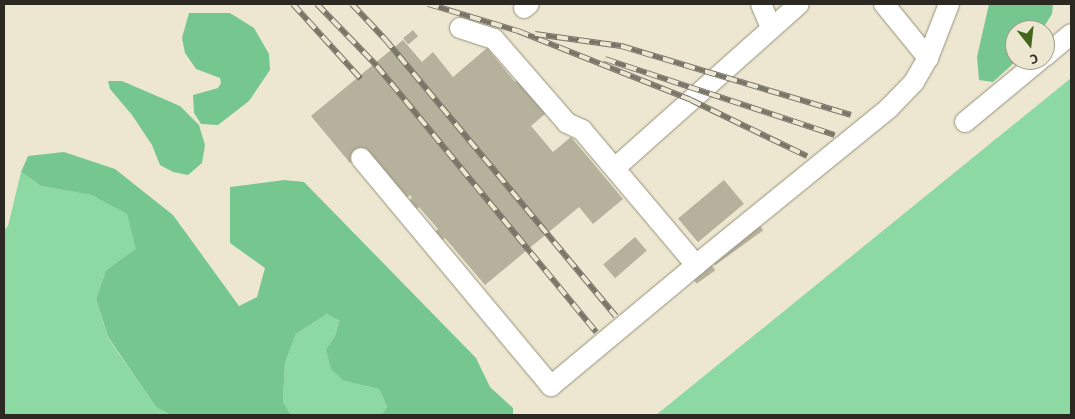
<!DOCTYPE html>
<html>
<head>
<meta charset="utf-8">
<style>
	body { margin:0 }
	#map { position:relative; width:1075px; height:419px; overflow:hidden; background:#ede7d1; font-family:"Alegreya Sans",sans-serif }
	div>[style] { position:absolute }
	.green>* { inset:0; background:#8dd9a4 }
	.forest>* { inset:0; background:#76c690 }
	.building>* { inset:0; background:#b6b19c; transform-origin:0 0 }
	.roads { filter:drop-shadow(0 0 1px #96917d) drop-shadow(0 0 1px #96917d) }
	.minor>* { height:20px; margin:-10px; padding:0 10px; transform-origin:10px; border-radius:10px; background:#fff }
	.rail>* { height:5.5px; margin-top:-2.75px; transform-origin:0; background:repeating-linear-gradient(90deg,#ede7d1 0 11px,#797568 0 22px); box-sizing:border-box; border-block:1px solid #797568 }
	span { translate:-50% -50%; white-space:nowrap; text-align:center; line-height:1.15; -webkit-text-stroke:4px #ede7d1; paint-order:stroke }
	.frame { position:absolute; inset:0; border:5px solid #2b2921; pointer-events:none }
	.north { position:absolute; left:1005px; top:20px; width:50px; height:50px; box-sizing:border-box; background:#ede7d1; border:1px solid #9f9b8b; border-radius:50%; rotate:164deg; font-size:14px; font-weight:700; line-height:20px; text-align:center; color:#2b2921 }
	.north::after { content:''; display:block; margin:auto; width:18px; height:22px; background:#43651d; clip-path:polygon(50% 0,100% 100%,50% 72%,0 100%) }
</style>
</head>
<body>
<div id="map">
	<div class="green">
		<div style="clip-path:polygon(1071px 78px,1071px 415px,656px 415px)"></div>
		<div style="clip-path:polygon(21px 172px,41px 186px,91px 195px,127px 214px,137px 249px,106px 270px,96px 299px,108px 338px,156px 407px,170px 415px,4px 415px,4px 230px,8px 226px)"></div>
		<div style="clip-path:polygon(327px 314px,339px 319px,335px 336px,326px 349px,344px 381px,379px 389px,387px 407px,381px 415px,291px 415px,283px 402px,285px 363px,296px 334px)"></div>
	</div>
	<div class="forest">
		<div style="clip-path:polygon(989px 4px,1053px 4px,1052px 14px,1042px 30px,1015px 30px,1017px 60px,993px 82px,979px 80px,977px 57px)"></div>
		<div style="clip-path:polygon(189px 13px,230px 13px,254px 28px,269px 54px,270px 70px,249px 101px,218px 125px,201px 124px,194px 113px,193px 95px,218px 88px,221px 83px,220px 78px,196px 69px,185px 53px,182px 38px)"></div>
		<div style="clip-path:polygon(108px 81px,122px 81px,180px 106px,199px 125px,205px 145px,202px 163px,188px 175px,173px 172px,160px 165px,152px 145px,132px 115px,110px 89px)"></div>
		<div style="clip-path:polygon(64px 152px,115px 169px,173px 215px,239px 306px,257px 297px,265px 268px,230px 243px,230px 187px,284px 180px,304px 182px,476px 358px,490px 387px,513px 408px,513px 415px,381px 415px,387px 407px,379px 389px,344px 381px,331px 369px,326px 349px,335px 336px,339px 320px,327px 314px,296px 334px,285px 363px,283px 402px,291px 415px,170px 415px,156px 407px,108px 337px,96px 299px,106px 270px,136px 249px,127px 214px,91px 195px,41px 186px,21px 172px,28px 156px)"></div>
	</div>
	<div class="building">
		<div style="left:413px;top:30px;width:8px;height:13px;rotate:50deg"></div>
		<div style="clip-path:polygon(403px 40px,422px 62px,433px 52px,453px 77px,487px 48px,515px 82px,520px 78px,546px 113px,531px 126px,553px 152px,571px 137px,623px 199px,593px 224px,579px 207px,485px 285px,445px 238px,440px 242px,433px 234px,438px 229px,419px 207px,413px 212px,406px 203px,412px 198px,410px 195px,403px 201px,363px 153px,350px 163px,311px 116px)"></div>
		<div style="left:724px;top:180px;width:31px;height:60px;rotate:50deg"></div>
		<div style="left:758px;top:223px;width:9px;height:60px;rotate:54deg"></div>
		<div style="left:635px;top:237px;width:18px;height:42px;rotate:49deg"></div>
		<div style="left:710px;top:263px;width:9px;height:23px;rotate:54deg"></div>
	</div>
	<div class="roads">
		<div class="minor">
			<div style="left:761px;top:4px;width:26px;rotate:67deg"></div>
			<div style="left:884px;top:4px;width:70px;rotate:50.8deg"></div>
			<div style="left:524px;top:8px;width:6px;rotate:-39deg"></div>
			<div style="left:460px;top:28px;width:36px;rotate:18deg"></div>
			<div style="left:494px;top:39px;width:111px;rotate:49deg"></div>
			<div style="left:567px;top:123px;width:17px;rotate:25deg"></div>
			<div style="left:582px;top:130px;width:177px;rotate:49.8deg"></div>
			<div style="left:696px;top:265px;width:249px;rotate:-39.1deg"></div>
			<div style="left:889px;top:108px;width:36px;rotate:-46deg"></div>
			<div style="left:914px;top:82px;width:28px;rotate:-60deg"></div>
			<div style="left:928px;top:58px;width:58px;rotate:-68.7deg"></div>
			<div style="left:1045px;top:56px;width:34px;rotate:-40deg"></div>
			<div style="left:965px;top:122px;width:97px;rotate:-39.6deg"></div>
			<div style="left:361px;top:158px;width:297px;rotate:50.2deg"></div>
			<div style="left:551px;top:386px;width:189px;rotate:-39.8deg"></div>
			<div style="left:615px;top:168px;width:246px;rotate:-41.7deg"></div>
		</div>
	</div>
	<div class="rail">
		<div style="left:293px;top:4px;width:101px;rotate:47.8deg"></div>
		<div style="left:317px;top:4px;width:86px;rotate:45.9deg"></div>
		<div style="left:377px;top:66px;width:345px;rotate:50.5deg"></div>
		<div style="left:352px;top:4px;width:48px;rotate:46.7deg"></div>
		<div style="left:385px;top:39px;width:361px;rotate:50.2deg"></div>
		<div style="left:428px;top:4px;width:94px;rotate:16.7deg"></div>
		<div style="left:518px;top:31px;width:186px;rotate:21.7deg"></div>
		<div style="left:691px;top:100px;width:129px;rotate:25.8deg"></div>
		<div style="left:535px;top:34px;width:87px;rotate:7.9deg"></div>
		<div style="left:621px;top:46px;width:240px;rotate:16.7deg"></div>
		<div style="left:605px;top:59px;width:242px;rotate:18.3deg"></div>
	</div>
	<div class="frame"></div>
	<div class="north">С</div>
</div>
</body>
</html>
